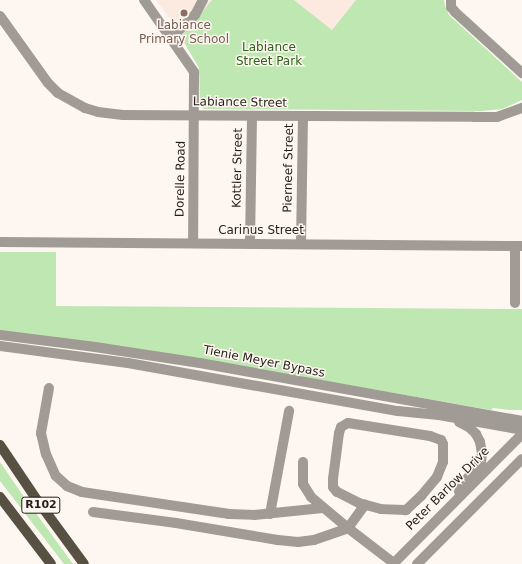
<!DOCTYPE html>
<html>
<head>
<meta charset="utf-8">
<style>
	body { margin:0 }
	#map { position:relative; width:522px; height:564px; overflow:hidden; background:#fef7f1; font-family:"DejaVu Sans",sans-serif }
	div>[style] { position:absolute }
	.education>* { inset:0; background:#fceae0 }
	.green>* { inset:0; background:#bee7b2 }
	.minor>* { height:10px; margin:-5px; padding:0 5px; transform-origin:5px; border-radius:5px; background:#a09b94 }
	.major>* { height:10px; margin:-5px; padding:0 5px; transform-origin:5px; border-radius:5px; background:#585043 }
	.dots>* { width:11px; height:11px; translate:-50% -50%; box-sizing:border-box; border:2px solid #fef7f1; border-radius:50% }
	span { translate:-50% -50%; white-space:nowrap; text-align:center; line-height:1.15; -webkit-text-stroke:3px #fef7f1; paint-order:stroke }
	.shield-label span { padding:1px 3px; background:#fef7f1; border:1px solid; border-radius:3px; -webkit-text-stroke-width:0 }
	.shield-label { font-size:11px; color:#241e19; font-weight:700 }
	.education-label { font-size:12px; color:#785e54 }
	.park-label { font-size:12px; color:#2c6319 }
	.street-label { font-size:12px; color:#241e19 }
</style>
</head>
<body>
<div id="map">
	<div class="education">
		<div style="clip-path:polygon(156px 0,212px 0,183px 36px)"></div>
		<div style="clip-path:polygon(294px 0,356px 0,332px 30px)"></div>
	</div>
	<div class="green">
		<div style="clip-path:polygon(212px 0,294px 0,332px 30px,356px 0,444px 0,445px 6px,449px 15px,522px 82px,522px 100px,502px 109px,482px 111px,203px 109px,200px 103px,199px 68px,181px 37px)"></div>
		<div style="clip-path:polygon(0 252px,56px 252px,56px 306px,522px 309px,522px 410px,511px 410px,493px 408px,491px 410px,246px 367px,0 332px)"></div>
		<div style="clip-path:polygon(0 462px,22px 494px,73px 564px,64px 564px,0 481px)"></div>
	</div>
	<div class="minor">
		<div style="left:144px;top:0;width:88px;rotate:55.2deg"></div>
		<div style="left:194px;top:72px;width:171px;rotate:90.3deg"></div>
		<div style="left:451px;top:0;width:7px;rotate:90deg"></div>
		<div style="left:451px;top:7px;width:6px;rotate:51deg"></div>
		<div style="left:455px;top:12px;width:91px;rotate:42.3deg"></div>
		<div style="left:0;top:16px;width:82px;rotate:54.4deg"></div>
		<div style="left:48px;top:83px;width:14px;rotate:45deg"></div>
		<div style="left:58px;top:93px;width:31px;rotate:29deg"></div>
		<div style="left:85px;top:108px;width:14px;rotate:17deg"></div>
		<div style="left:98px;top:112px;width:25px;rotate:7deg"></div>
		<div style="left:123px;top:115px;width:351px;rotate:0.3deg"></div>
		<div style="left:474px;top:117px;width:23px"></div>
		<div style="left:497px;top:117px;width:27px;rotate:-20deg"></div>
		<div style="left:171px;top:38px;width:33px;rotate:-44deg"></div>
		<div style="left:195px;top:15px;width:17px;rotate:-62deg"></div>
		<div style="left:0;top:242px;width:522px;rotate:0.44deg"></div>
		<div style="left:250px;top:244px;width:128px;rotate:-89.1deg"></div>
		<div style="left:301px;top:244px;width:127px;rotate:-89.1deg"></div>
		<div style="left:515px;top:246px;width:57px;rotate:90deg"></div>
		<div style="left:0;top:335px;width:96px;rotate:7.2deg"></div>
		<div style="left:95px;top:347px;width:106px;rotate:8.7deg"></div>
		<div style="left:200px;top:363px;width:327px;rotate:10.2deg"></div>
		<div style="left:0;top:346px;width:129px;rotate:7.6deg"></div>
		<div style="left:128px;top:363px;width:274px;rotate:10.1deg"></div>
		<div style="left:398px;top:411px;width:41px;rotate:5.6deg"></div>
		<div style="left:439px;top:415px;width:84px;rotate:10.2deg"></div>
		<div style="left:49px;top:388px;width:46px;rotate:100.1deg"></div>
		<div style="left:41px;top:433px;width:22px;rotate:77deg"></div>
		<div style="left:46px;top:454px;width:24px;rotate:66deg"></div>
		<div style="left:56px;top:476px;width:15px;rotate:42deg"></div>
		<div style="left:67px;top:486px;width:16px;rotate:22deg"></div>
		<div style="left:82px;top:492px;width:149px;rotate:8.5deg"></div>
		<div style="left:229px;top:514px;width:25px;rotate:2deg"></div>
		<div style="left:254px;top:515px;width:69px;rotate:-5.8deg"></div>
		<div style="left:459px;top:422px;width:11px;rotate:27deg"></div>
		<div style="left:469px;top:427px;width:10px;rotate:45deg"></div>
		<div style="left:476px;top:434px;width:9px;rotate:63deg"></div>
		<div style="left:480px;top:442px;width:11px;rotate:80deg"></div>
		<div style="left:482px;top:453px;width:9px;rotate:96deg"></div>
		<div style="left:481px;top:462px;width:26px;rotate:130deg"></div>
		<div style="left:464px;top:482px;width:11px;rotate:117deg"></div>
		<div style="left:348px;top:423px;width:83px;rotate:9deg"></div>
		<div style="left:430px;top:436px;width:12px;rotate:20deg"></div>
		<div style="left:441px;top:440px;width:4px;rotate:63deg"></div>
		<div style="left:443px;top:444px;width:18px;rotate:90deg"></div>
		<div style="left:443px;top:462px;width:16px;rotate:112deg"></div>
		<div style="left:437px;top:477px;width:25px;rotate:130deg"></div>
		<div style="left:421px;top:496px;width:21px;rotate:137deg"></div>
		<div style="left:406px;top:510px;width:25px;rotate:-178deg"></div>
		<div style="left:381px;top:509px;width:23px;rotate:-165deg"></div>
		<div style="left:359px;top:503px;width:25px;rotate:-153deg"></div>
		<div style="left:337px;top:492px;width:6px;rotate:-129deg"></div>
		<div style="left:333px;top:487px;width:8px;rotate:-90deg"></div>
		<div style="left:333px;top:479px;width:46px;rotate:-82.6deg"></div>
		<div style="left:339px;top:433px;width:6px;rotate:-72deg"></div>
		<div style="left:341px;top:427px;width:8px;rotate:-30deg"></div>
		<div style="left:303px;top:462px;width:22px;rotate:90deg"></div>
		<div style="left:303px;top:484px;width:15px;rotate:58deg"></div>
		<div style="left:311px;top:497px;width:48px;rotate:40deg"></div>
		<div style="left:348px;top:528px;width:59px;rotate:37.5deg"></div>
		<div style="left:93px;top:512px;width:84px;rotate:7.5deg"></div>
		<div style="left:176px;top:523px;width:103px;rotate:9.5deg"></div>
		<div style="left:278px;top:540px;width:20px;rotate:6deg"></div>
		<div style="left:298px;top:542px;width:16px;rotate:-7deg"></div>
		<div style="left:314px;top:540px;width:36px;rotate:-19deg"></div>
		<div style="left:348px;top:528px;width:29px;rotate:-54deg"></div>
		<div style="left:270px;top:514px;width:105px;rotate:-79.5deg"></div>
		<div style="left:393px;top:564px;width:183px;rotate:-45.2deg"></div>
		<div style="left:417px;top:564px;width:148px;rotate:-45deg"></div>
	</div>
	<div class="major">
		<div style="left:0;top:445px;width:66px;rotate:56.1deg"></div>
		<div style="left:37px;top:500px;width:79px;rotate:53.7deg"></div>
		<div style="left:0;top:497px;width:84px;rotate:52.7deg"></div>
	</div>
	<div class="dots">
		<div style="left:184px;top:13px;background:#8d6e63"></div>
	</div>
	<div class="shield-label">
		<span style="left:41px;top:505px">R102</span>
	</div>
	<div class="education-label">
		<span style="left:184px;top:33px">Labiance<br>Primary School</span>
	</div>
	<div class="park-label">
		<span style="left:269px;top:55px">Labiance<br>Street Park</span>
	</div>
	<div class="street-label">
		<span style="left:240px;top:103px;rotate:1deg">Labiance Street</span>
		<span style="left:238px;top:168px;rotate:-89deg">Kottler Street</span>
		<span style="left:289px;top:168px;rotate:-89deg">Pierneef Street</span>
		<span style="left:181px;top:179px;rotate:-89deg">Dorelle Road</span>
		<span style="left:261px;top:231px">Carinus Street</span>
		<span style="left:264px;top:362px;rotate:11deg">Tienie Meyer Bypass</span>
		<span style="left:448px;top:489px;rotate:-45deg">Peter Barlow Drive</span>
	</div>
</div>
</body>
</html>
